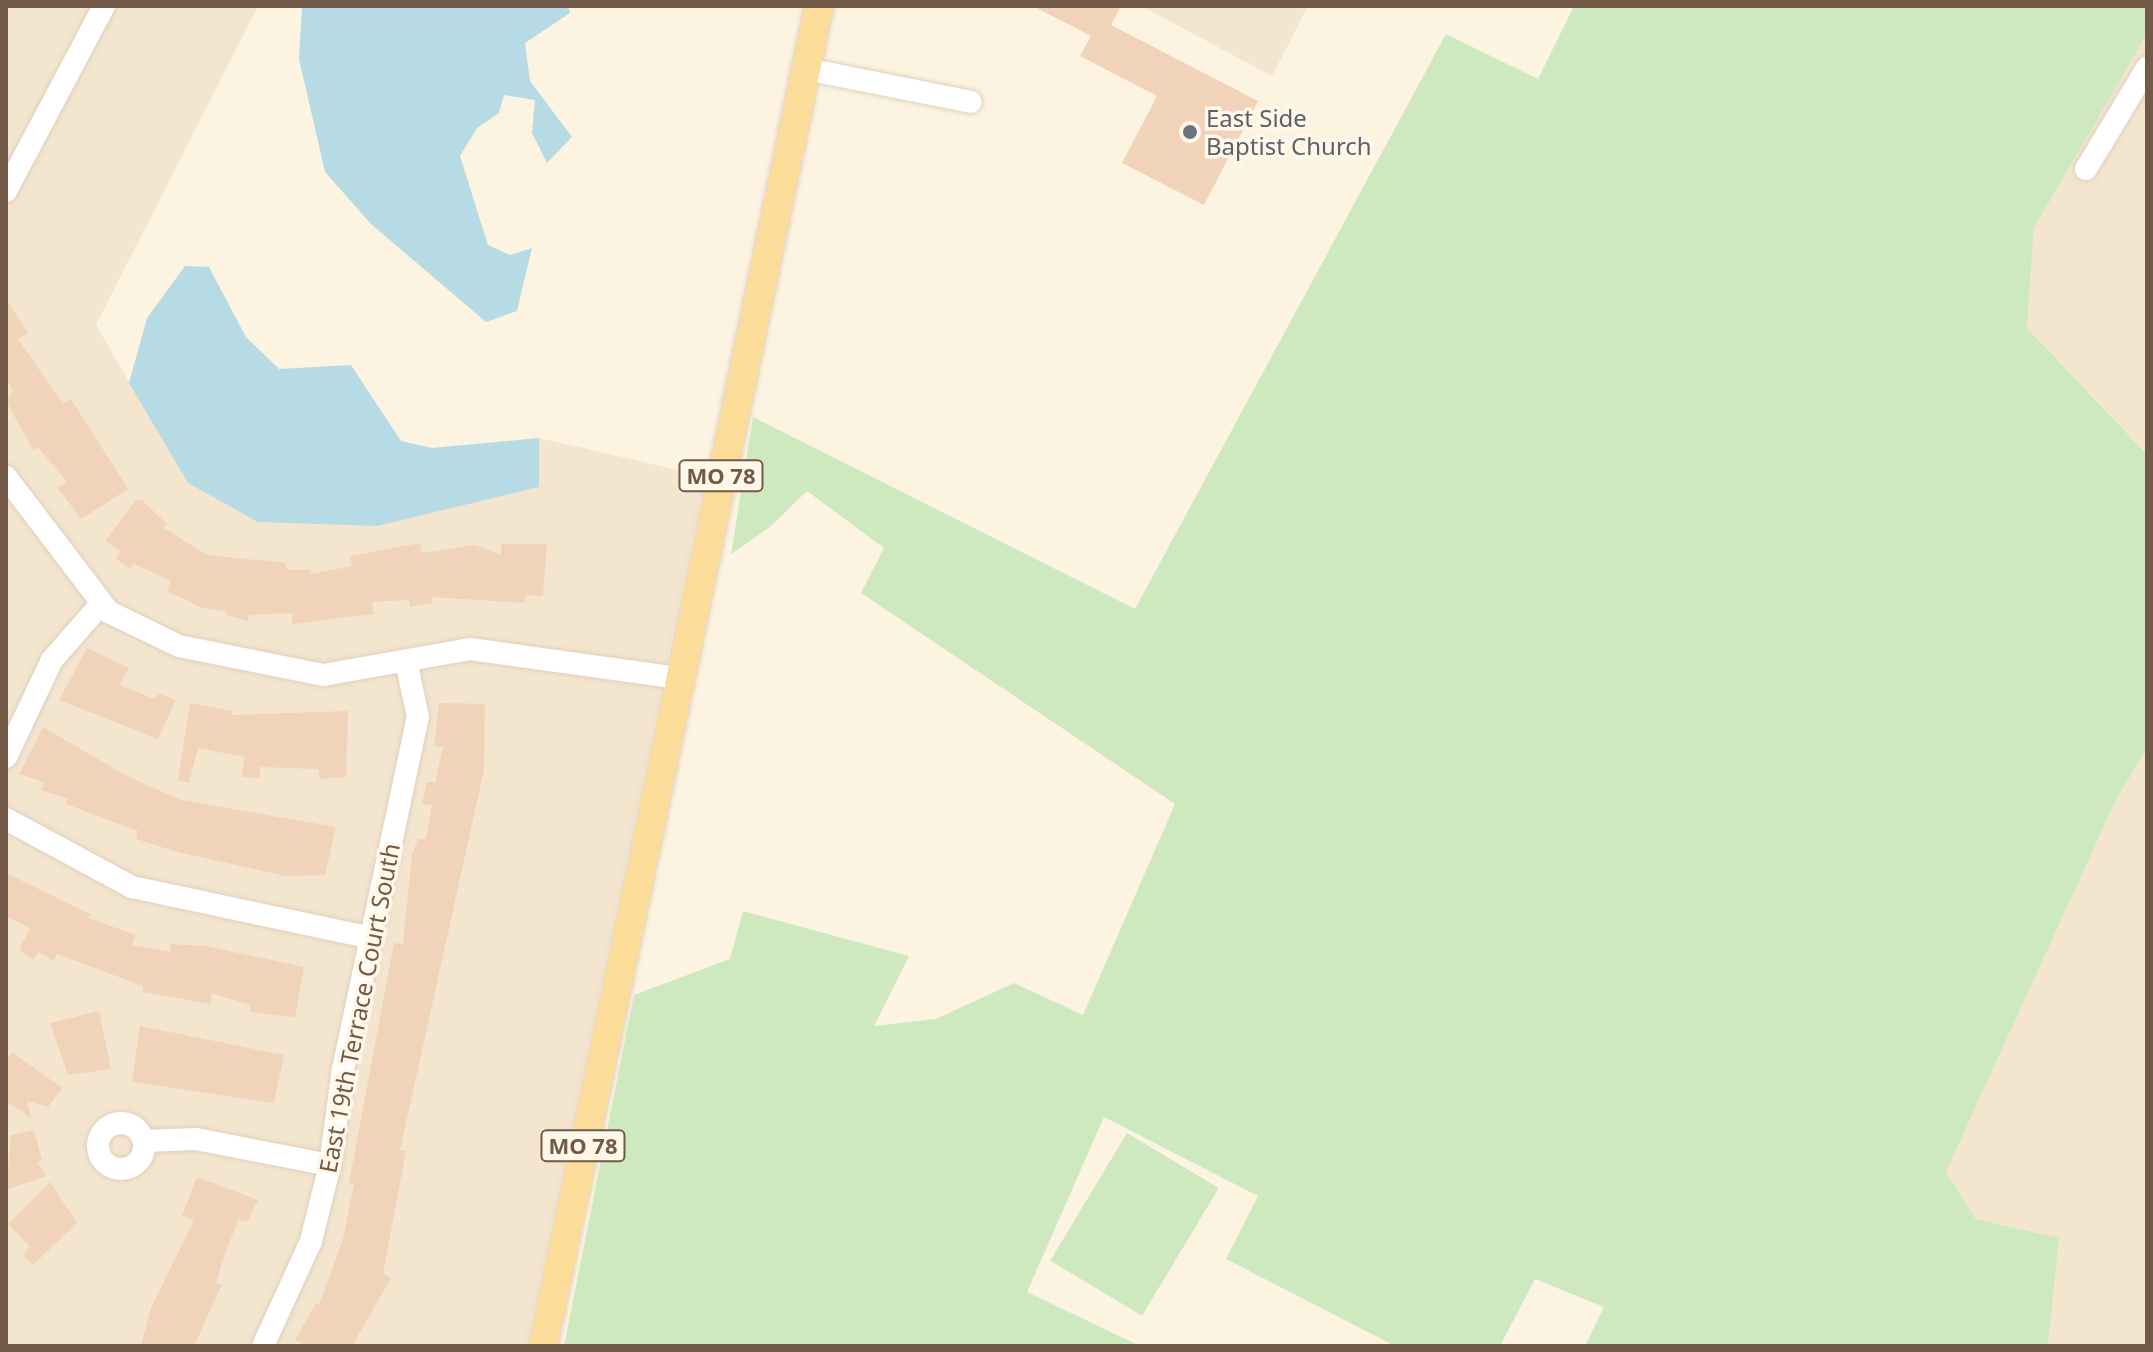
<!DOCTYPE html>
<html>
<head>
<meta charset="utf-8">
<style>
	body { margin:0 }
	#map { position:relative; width:2153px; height:1352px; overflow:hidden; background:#fcf3e1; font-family:"Noto Sans",sans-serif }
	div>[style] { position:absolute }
	.residential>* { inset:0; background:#f4e5cf }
	.green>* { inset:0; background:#cee9c0; transform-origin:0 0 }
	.water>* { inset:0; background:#b6dbe5 }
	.building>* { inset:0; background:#f1d3b9 }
	.roads { filter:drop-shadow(0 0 2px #e0d0bd) drop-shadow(0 0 2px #e0d0bd) }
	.minor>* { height:22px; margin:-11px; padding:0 11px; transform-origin:11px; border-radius:11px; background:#fff }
	.minor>.ring { margin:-11px; padding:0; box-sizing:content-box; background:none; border:22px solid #fff; border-radius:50% }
	.major>* { height:28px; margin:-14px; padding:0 14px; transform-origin:14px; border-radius:14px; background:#fbdd99 }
	.dots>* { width:22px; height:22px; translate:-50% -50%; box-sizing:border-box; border:4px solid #fff7e7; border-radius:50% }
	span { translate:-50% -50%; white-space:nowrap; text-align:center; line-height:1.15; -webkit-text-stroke:7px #fff7e7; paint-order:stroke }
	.shield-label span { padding:2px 6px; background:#fff7e7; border:2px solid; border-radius:6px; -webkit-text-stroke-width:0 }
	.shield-label { font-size:22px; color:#735a48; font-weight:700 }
	.worship-label { font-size:24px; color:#5b616d }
	.left { translate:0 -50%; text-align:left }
	.street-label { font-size:24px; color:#735a48 }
	.frame { position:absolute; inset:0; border:8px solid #735a48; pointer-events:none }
</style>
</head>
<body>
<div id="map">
	<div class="residential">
		<div style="clip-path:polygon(6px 6px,258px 6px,96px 325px,188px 483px,539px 487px,539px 438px,705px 476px,526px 1346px,6px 1346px)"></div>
		<div style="clip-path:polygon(1141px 6px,1308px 6px,1272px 76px)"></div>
		<div style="clip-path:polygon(2147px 34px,2147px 453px,2027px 328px,2034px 228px)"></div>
		<div style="clip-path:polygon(2147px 748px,2147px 1346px,2047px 1346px,2059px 1238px,1976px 1219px,1946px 1172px,2116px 800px)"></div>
	</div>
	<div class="green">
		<div style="clip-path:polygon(1574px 6px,2147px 6px,2147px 34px,2034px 228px,2027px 328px,2147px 454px,2147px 748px,2116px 800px,1946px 1172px,1976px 1219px,2059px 1238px,2048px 1344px,1585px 1346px,1604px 1307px,1535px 1279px,1500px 1346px,1395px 1346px,1226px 1259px,1258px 1196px,1104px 1117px,1027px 1292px,1140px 1346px,564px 1346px,634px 995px,730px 959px,743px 911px,909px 956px,874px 1026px,936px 1019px,1014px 983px,1083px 1015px,1175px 804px,861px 593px,884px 548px,807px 491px,770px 527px,731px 554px,753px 417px,1135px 609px,1446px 34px,1538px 79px)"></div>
		<div style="left:1127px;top:1133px;width:107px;height:149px;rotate:31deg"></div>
	</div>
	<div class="water">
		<div style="clip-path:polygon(302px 6px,568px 6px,570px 13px,525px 43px,530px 81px,572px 137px,547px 163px,532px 133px,535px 100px,504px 95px,499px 113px,477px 128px,460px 156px,488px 245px,510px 255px,532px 248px,517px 311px,486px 322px,371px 224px,325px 172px,299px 59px)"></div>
		<div style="clip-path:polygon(185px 266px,209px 267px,246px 337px,279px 369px,351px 365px,401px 441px,432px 448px,539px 438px,539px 487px,377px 526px,258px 522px,188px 483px,129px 383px,147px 318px)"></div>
	</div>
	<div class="building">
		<div style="clip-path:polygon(1033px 6px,1121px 6px,1111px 25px,1258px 101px,1204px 205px,1122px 163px,1157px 96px,1080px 56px,1091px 36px)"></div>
		<div style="clip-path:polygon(6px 299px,28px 333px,18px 339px,63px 404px,71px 399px,128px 489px,81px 519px,58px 488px,67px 482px,38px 447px,33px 450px,6px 401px,13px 390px,6px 379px)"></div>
		<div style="clip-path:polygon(136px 500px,142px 500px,167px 524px,164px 528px,207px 555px,286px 563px,287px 570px,311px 570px,311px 574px,352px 566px,350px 556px,420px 543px,422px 553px,475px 545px,501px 555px,501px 544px,547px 544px,543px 596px,525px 595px,524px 603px,431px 597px,433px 603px,410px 607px,409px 600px,372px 602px,374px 614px,292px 624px,292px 613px,249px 615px,248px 621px,228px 616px,227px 611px,202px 608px,167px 591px,171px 581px,134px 564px,130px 569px,116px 559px,120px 551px,105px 541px)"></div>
		<div style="clip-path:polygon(87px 648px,129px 668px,119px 685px,155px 699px,158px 693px,176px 700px,158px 739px,59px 700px)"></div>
		<div style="clip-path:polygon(190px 703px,232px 711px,231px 715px,348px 711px,346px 777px,320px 779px,318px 769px,260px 767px,260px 778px,242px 777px,244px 757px,198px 748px,189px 783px,178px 780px)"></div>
		<div style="clip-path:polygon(439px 703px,485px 704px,484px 770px,400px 1150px,406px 1151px,383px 1274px,391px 1278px,352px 1346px,307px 1346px,295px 1340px,316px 1303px,319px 1305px,343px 1239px,354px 1184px,349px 1183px,394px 943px,403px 944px,412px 855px,418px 839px,426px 839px,432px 805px,422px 804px,427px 782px,435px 782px,443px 747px,434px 746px)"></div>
		<div style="clip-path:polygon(43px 727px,127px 776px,181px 800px,336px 827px,325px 875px,285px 876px,177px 852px,136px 839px,138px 831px,66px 804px,68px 799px,41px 790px,44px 782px,19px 774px)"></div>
		<div style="clip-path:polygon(6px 873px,90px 914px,88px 918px,136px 935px,132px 945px,171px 952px,170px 944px,206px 946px,304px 967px,295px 1017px,250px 1012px,251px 1005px,211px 993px,211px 1004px,142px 992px,143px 986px,57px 954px,54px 961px,39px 952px,33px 960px,19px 950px,30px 928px,6px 916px)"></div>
		<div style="clip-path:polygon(99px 1011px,111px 1069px,68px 1075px,50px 1023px)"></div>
		<div style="clip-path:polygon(140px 1026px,284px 1055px,274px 1103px,132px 1082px)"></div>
		<div style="clip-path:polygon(12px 1052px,62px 1088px,48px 1107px,27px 1101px,31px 1118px,6px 1101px,6px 1061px)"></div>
		<div style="clip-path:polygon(34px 1130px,42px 1160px,37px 1162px,46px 1176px,6px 1190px,11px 1135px)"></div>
		<div style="clip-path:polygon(197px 1177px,258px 1200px,247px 1222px,238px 1220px,222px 1262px,216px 1284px,222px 1284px,194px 1346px,141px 1346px,151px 1308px,194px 1220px,182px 1216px)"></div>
		<div style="clip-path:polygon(50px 1182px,77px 1223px,33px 1265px,24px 1256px,29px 1246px,8px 1224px)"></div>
	</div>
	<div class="roads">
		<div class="minor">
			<div style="left:806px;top:69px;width:168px;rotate:11.3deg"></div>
			<div style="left:2086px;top:169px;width:118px;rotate:-58.9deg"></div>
			<div style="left:6px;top:191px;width:209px;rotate:-62.1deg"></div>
			<div style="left:6px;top:477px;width:170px;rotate:52.7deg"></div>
			<div style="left:109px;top:612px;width:78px;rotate:25.9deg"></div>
			<div style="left:179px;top:646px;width:147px;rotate:11.4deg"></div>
			<div style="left:323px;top:675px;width:149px;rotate:-10deg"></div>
			<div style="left:470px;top:649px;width:210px;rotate:7.9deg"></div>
			<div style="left:6px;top:757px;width:107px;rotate:-64.6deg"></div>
			<div style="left:52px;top:660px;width:74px;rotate:-48.8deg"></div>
			<div style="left:6px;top:819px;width:143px;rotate:28.4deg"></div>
			<div style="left:132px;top:887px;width:244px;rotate:12deg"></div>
			<div class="ring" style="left:98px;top:1123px;width:24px;height:24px"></div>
			<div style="left:144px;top:1141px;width:52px;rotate:-2.2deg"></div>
			<div style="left:196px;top:1139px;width:136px;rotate:11deg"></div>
			<div style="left:263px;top:1346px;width:115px;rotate:-65.4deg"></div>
			<div style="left:311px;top:1241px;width:78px;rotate:-76deg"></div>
			<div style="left:330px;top:1165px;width:97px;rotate:-82.3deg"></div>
			<div style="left:343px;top:1069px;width:360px;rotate:-78deg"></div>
			<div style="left:418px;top:717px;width:57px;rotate:-102.1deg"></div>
		</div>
		<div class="major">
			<div style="left:543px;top:1346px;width:1368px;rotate:-78.36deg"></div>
		</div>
	</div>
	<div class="dots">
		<div style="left:1190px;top:132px;background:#6b7280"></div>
	</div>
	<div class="shield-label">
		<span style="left:721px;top:476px">MO 78</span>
		<span style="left:583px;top:1146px">MO 78</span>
	</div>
	<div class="worship-label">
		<span class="left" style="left:1206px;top:132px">East Side<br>Baptist Church</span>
	</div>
	<div class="street-label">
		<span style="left:359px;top:1008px;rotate:-79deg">East 19th Terrace Court South</span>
	</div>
	<div class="frame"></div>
</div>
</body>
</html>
